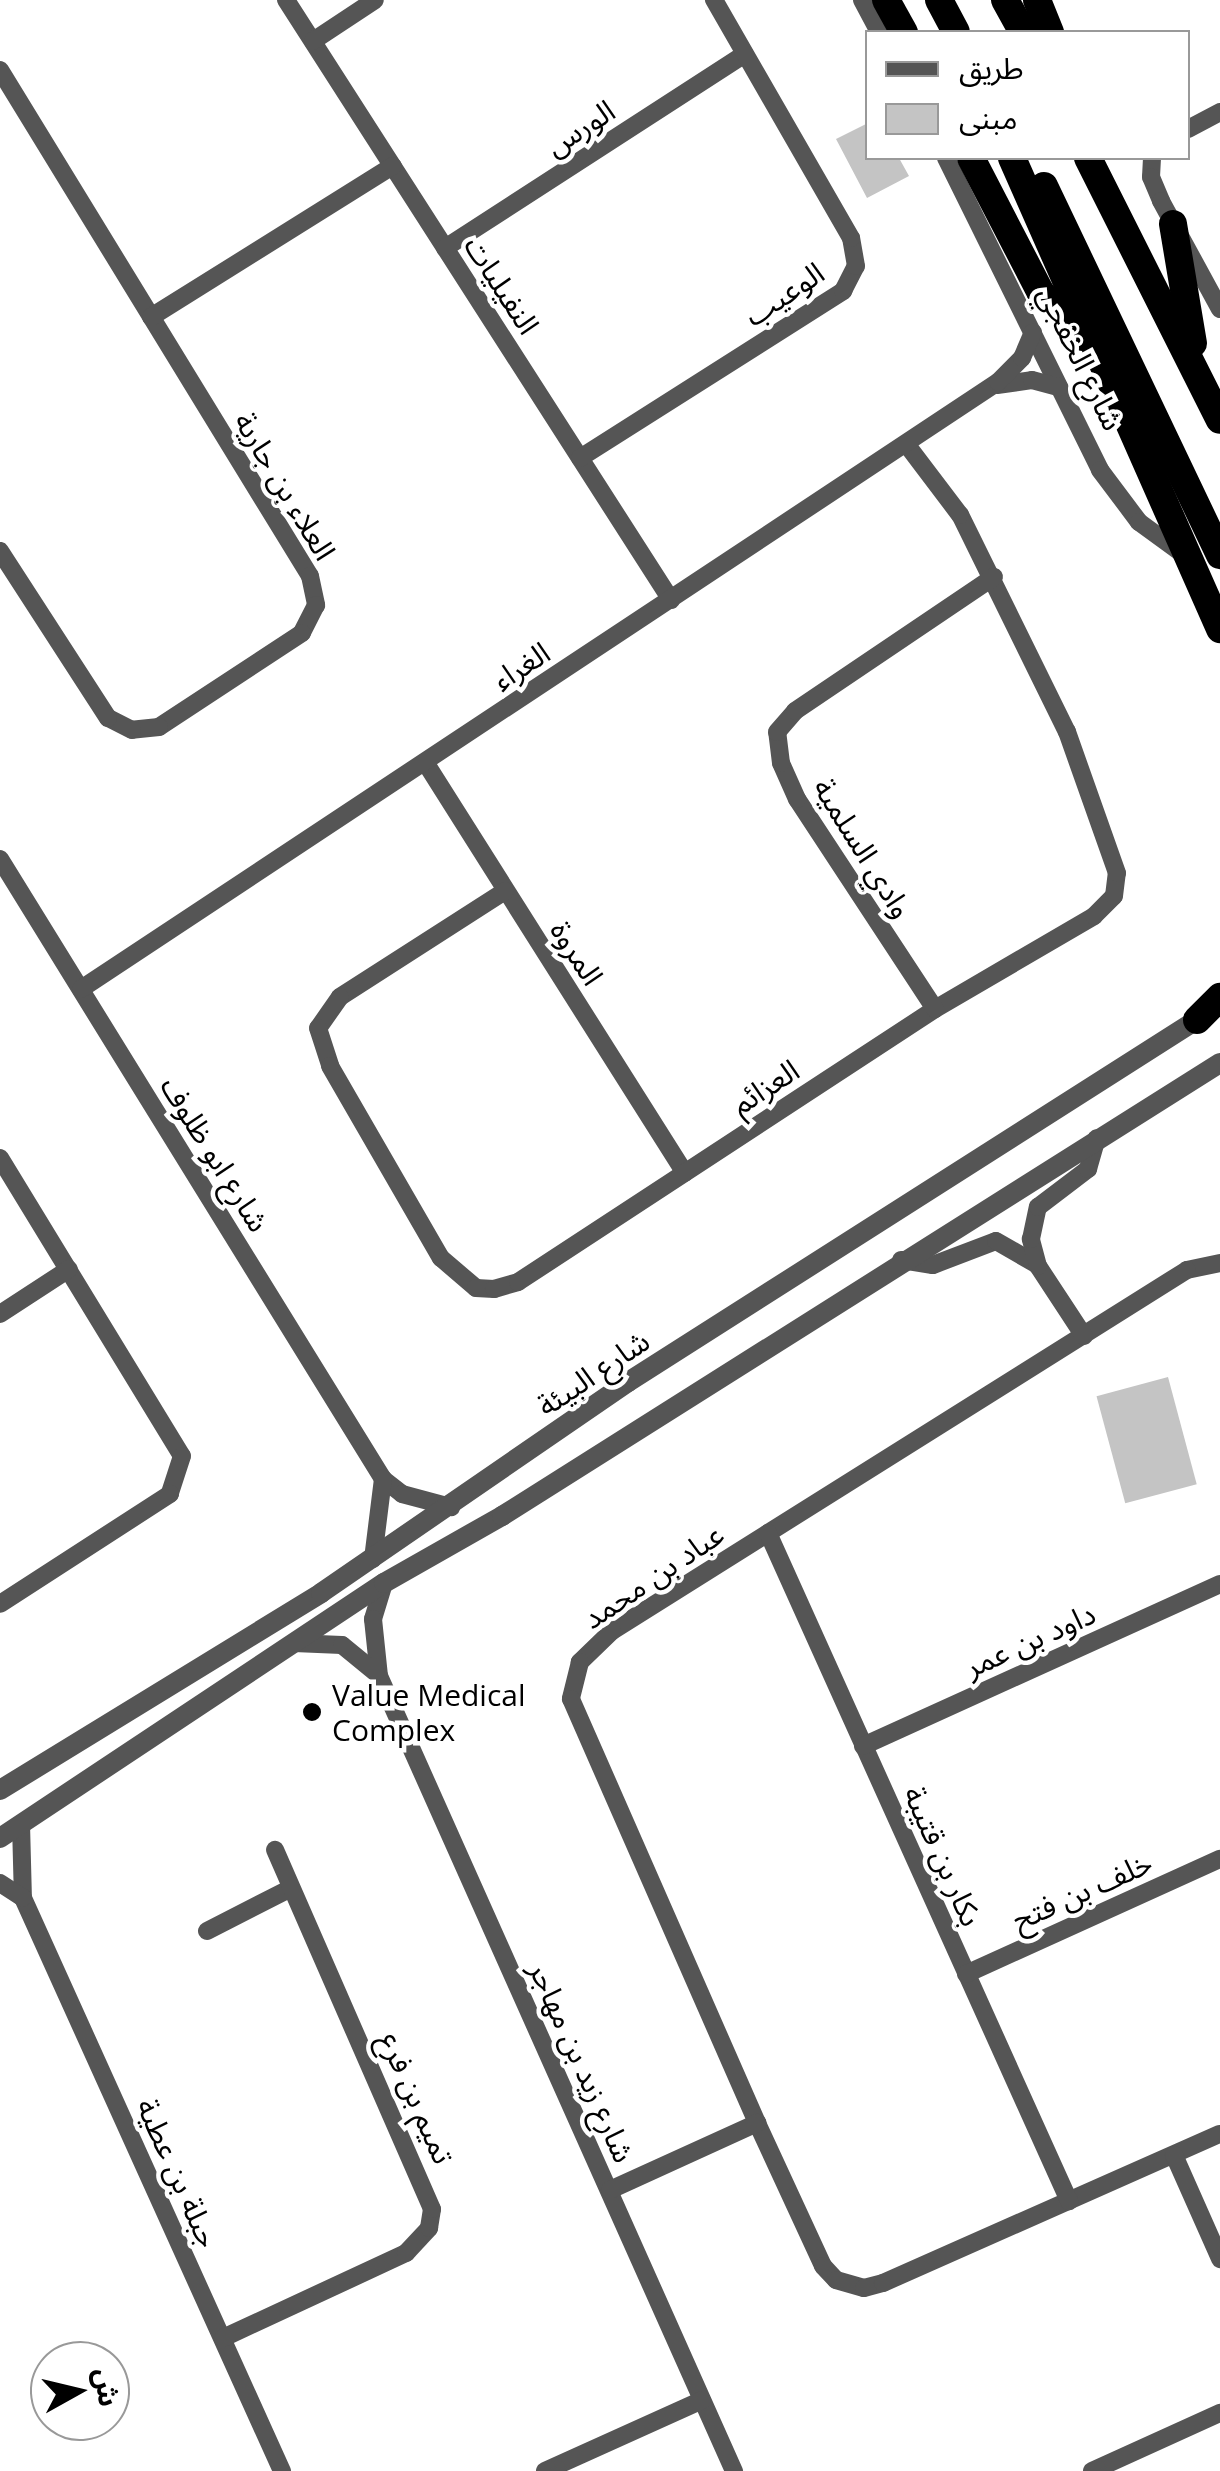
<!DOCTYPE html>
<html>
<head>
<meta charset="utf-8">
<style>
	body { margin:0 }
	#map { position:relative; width:1220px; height:2471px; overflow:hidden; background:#fff; font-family:"Open Sans","Noto Sans Arabic",sans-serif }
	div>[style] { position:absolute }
	.building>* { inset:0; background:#c4c4c4; transform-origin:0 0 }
	.minor>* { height:18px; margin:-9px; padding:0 9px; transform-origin:9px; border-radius:9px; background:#555 }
	.tertiary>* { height:20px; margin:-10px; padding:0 10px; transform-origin:10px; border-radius:10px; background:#555 }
	.trunk>* { height:28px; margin:-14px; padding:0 14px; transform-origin:14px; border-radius:14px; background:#000 }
	.dots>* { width:28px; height:28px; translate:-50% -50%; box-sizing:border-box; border:5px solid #fff; border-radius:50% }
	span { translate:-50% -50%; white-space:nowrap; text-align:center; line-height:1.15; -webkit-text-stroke:9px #fff; paint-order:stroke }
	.street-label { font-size:30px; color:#000 }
	.poi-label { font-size:30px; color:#000 }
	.left { translate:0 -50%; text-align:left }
	.legend { position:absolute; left:865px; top:30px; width:325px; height:130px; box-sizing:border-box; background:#fff; border:2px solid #999; margin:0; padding:12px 18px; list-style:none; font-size:30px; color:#000 }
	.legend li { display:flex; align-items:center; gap:20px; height:50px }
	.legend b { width:50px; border:2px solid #999 }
	.north { position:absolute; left:30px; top:2341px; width:100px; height:100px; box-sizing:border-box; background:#fff; border:2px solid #999; border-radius:50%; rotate:82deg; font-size:28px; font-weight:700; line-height:40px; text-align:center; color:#000 }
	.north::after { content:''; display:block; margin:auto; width:35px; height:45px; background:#000; clip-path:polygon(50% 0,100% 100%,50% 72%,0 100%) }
</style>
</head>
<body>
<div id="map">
	<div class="building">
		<div style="clip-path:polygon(868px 123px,868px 158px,899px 158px,909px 176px,867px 198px,836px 139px)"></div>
		<div style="left:1168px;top:1377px;width:111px;height:74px;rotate:75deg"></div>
	</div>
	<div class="minor">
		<div style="left:286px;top:0;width:713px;rotate:57.31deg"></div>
		<div style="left:862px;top:0;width:36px;rotate:62deg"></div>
		<div style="left:313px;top:41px;width:74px;rotate:-33.5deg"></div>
		<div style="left:0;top:70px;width:593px;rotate:58.51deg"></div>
		<div style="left:310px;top:576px;width:30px;rotate:78deg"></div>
		<div style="left:316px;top:605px;width:31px;rotate:117deg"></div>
		<div style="left:302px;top:633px;width:171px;rotate:146.7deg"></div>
		<div style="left:159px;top:727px;width:27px;rotate:174deg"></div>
		<div style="left:132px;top:730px;width:27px;rotate:-153deg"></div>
		<div style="left:108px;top:718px;width:199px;rotate:-122.9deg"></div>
		<div style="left:1188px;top:129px;width:36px;rotate:-28deg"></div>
		<div style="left:946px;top:158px;width:348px;rotate:63.7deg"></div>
		<div style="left:1100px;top:470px;width:65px;rotate:53.1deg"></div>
		<div style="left:1139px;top:522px;width:59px;rotate:36.1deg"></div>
		<div style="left:1152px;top:158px;width:19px;rotate:93deg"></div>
		<div style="left:1151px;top:177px;width:26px;rotate:67deg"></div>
		<div style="left:1161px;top:201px;width:123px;rotate:61.4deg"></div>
		<div style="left:445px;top:248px;width:357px;rotate:-32.9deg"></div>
		<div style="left:151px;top:317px;width:285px;rotate:-32deg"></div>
		<div style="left:997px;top:385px;width:35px;rotate:-8deg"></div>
		<div style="left:1032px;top:380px;width:28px;rotate:15deg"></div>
		<div style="left:580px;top:458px;width:312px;rotate:-32.4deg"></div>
		<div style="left:843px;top:291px;width:28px;rotate:-63deg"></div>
		<div style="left:856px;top:266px;width:28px;rotate:-100deg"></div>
		<div style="left:851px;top:238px;width:275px;rotate:-119.9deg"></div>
		<div style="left:425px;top:762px;width:486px;rotate:57.7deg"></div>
		<div style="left:0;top:859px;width:729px;rotate:58.29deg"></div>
		<div style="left:383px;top:1479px;width:24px;rotate:38deg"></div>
		<div style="left:402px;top:1494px;width:51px;rotate:14.9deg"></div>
		<div style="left:505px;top:891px;width:196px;rotate:147.3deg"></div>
		<div style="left:340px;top:997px;width:38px;rotate:125deg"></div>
		<div style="left:318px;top:1028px;width:40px;rotate:72deg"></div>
		<div style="left:330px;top:1066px;width:222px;rotate:60deg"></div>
		<div style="left:441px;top:1258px;width:46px;rotate:40.6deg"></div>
		<div style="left:476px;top:1288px;width:18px;rotate:3deg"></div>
		<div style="left:494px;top:1289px;width:25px;rotate:-16deg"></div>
		<div style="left:518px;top:1282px;width:498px;rotate:-33.2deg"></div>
		<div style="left:935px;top:1009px;width:184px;rotate:-30.3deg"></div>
		<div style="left:1094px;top:916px;width:28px;rotate:-45deg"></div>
		<div style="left:1114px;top:896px;width:23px;rotate:-83deg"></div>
		<div style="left:1117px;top:873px;width:150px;rotate:-109.5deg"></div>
		<div style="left:1067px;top:732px;width:242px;rotate:-116.2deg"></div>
		<div style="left:960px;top:515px;width:88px;rotate:-127.1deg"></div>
		<div style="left:81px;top:989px;width:1100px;rotate:-33.5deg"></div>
		<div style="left:998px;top:382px;width:34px;rotate:-45deg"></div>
		<div style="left:1022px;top:358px;width:28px;rotate:-67deg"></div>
		<div style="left:935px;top:1009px;width:251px;rotate:-123.3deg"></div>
		<div style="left:797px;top:799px;width:39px;rotate:-114deg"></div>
		<div style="left:781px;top:763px;width:31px;rotate:-97deg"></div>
		<div style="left:777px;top:732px;width:28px;rotate:-49deg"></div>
		<div style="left:795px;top:711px;width:240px;rotate:-34deg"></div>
		<div style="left:0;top:1158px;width:349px;rotate:58.6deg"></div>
		<div style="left:182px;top:1456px;width:40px;rotate:108deg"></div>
		<div style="left:170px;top:1494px;width:202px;rotate:147.1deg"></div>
		<div style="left:901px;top:1260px;width:32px;rotate:9deg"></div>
		<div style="left:933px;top:1265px;width:67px;rotate:-20.9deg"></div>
		<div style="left:996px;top:1241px;width:46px;rotate:29.9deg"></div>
		<div style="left:1220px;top:1263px;width:34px;rotate:168deg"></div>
		<div style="left:1187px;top:1270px;width:679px;rotate:147.88deg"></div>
		<div style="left:612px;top:1631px;width:45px;rotate:135.9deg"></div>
		<div style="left:580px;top:1662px;width:38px;rotate:104deg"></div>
		<div style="left:571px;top:1699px;width:463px;rotate:66.3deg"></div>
		<div style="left:757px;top:2123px;width:157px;rotate:65.2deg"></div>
		<div style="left:823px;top:2266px;width:19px;rotate:47deg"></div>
		<div style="left:836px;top:2280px;width:29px;rotate:16deg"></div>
		<div style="left:864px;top:2288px;width:20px;rotate:-15deg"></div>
		<div style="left:883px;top:2283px;width:368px;rotate:-23.9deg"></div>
		<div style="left:0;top:1314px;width:82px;rotate:-33.1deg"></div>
		<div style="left:1084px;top:1336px;width:84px;rotate:-123.3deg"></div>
		<div style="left:1038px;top:1266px;width:28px;rotate:-105deg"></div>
		<div style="left:1031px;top:1239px;width:33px;rotate:-78deg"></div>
		<div style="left:1038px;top:1207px;width:63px;rotate:-37.2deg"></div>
		<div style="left:1088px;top:1169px;width:32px;rotate:-74deg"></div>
		<div style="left:768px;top:1533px;width:733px;rotate:65.74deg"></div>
		<div style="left:373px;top:1559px;width:81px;rotate:-82.9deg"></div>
		<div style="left:384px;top:1583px;width:38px;rotate:107deg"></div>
		<div style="left:373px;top:1619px;width:57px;rotate:84deg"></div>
		<div style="left:379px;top:1676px;width:871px;rotate:65.94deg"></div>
		<div style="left:294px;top:1643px;width:48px;rotate:2.4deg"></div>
		<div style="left:342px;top:1645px;width:43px;rotate:39.3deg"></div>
		<div style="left:863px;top:1746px;width:392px;rotate:-24.4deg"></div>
		<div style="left:21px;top:1824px;width:74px;rotate:88.5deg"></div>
		<div style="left:23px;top:1898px;width:629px;rotate:65.68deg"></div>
		<div style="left:0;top:1883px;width:27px;rotate:33deg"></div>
		<div style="left:207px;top:1931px;width:94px;rotate:-27.1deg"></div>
		<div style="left:966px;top:1974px;width:279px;rotate:-24.4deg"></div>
		<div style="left:1174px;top:2155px;width:114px;rotate:66.1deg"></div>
		<div style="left:610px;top:2190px;width:162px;rotate:-24.5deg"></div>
		<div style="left:223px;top:2338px;width:202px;rotate:-24.9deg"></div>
		<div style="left:406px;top:2253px;width:34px;rotate:-47deg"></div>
		<div style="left:429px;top:2228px;width:19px;rotate:-81deg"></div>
		<div style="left:432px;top:2209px;width:392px;rotate:-113.6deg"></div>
		<div style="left:545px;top:2471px;width:172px;rotate:-24.3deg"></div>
		<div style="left:1092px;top:2471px;width:141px;rotate:-24.4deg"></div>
	</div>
	<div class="tertiary">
		<div style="left:0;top:1790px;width:377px;rotate:-31.5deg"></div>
		<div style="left:321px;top:1593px;width:373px;rotate:-34.5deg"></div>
		<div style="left:628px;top:1382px;width:689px;rotate:-32.49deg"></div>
		<div style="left:0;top:1838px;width:461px;rotate:-33.6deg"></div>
		<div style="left:384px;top:1583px;width:136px;rotate:-29.6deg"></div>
		<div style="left:502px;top:1516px;width:849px;rotate:-32.25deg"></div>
	</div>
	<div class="trunk">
		<div style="left:886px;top:0;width:37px;rotate:61deg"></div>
		<div style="left:939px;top:0;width:36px;rotate:62deg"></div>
		<div style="left:1005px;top:0;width:37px;rotate:61deg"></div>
		<div style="left:1037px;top:0;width:35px;rotate:68deg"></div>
		<div style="left:971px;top:158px;width:152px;rotate:62.6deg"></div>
		<div style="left:1041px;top:293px;width:61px;rotate:46.3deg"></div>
		<div style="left:1012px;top:158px;width:515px;rotate:66.17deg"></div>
		<div style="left:1088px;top:158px;width:293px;rotate:63.3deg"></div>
		<div style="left:1044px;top:186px;width:409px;rotate:64.5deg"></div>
		<div style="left:1173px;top:224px;width:121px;rotate:80.5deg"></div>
		<div style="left:1197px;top:1020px;width:33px;rotate:-45deg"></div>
	</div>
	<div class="dots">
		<div style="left:312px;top:1712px;background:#000"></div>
	</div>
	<div class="street-label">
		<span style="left:580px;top:128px;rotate:-33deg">الورس</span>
		<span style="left:502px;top:285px;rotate:57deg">النفيليات</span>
		<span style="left:784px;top:294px;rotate:-34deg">الوعيب</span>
		<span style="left:1081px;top:358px;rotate:64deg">شارع الخفجي</span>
		<span style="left:285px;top:486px;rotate:59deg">العلاء بن جارية</span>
		<span style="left:521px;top:666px;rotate:-33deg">الغراء</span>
		<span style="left:863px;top:848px;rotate:58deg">وادي السلمية</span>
		<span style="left:577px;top:953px;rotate:57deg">المروة</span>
		<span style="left:765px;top:1087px;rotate:-33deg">العزائم</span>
		<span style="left:215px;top:1154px;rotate:58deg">شارع ابو ظلوف</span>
		<span style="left:593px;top:1373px;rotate:-34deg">شارع البيئة</span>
		<span style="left:653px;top:1576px;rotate:-34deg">عباد بن محمد</span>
		<span style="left:1030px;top:1640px;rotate:-24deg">داود بن عمر</span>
		<span style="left:943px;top:1856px;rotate:66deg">بكار بن قتيبة</span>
		<span style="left:1082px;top:1891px;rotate:-24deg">خلف بن فتح</span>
		<span style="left:582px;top:2062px;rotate:66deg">شارع زيد بن مهاجر</span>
		<span style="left:417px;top:2098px;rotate:66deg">تميم بن فرع</span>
		<span style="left:178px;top:2173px;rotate:66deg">جبلة بن عطية</span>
	</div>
	<div class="poi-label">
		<span class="left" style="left:332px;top:1712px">Value Medical<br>Complex</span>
	</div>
	<ul class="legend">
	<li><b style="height:12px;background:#555"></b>طريق</li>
	<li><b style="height:28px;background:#c4c4c4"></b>مبنى</li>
	</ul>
	<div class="north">ش</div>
</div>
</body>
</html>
